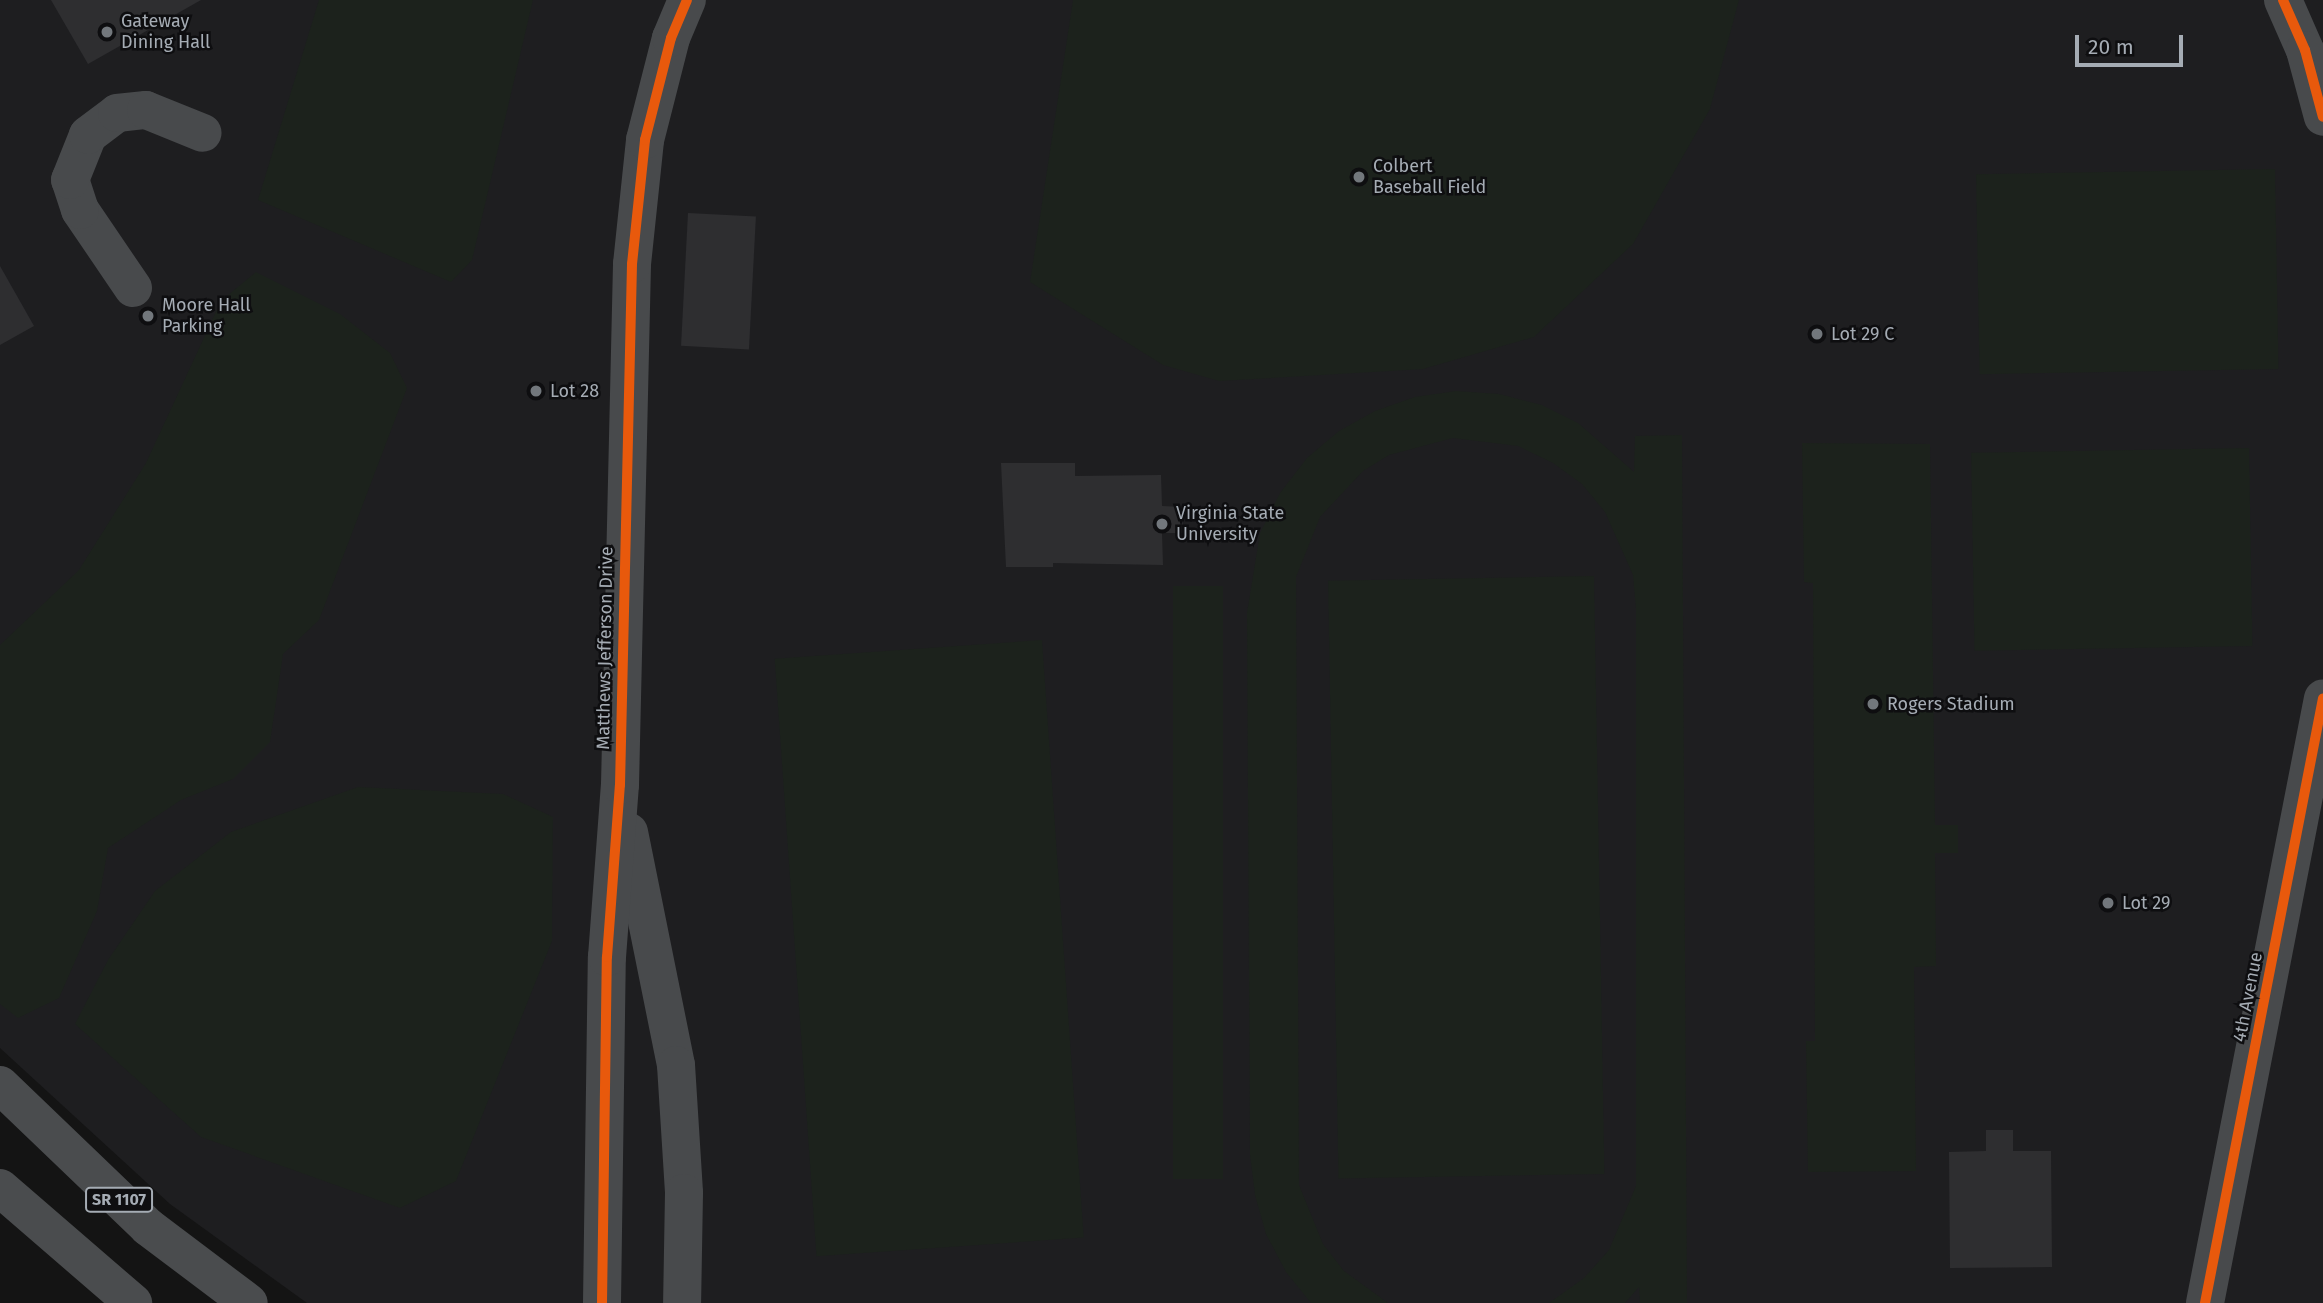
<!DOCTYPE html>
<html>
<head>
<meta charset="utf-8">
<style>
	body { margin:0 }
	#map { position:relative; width:2323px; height:1303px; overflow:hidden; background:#141414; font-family:"Fira Sans",sans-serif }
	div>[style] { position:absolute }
	.built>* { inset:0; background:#1e1e20 }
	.green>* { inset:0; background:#1c221c; transform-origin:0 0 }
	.building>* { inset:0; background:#2e2e30; transform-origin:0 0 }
	.minor>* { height:38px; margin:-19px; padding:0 19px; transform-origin:19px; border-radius:19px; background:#484a4c }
	.major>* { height:38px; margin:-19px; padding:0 19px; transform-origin:19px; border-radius:19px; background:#4a4c4e }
	.cycleway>* { height:10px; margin:-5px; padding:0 5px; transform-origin:5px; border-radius:5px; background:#e8590c }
	.dots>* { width:19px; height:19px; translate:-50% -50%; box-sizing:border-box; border:4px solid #0e0e10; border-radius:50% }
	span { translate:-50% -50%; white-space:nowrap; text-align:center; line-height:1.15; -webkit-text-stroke:5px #0e0e10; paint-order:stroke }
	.shield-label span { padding:2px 5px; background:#0e0e10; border:2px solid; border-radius:5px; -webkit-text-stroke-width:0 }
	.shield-label { font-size:16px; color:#a5acb4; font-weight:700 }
	.poi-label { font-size:18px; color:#a5acb4 }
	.left { translate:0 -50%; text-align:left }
	.street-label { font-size:18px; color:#a5acb4 }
	.scale { position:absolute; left:2075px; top:35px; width:108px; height:32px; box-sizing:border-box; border:4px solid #a5acb4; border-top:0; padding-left:9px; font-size:21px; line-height:24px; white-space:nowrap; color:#a5acb4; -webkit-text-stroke:5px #0e0e10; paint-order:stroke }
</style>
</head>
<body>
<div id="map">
	<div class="built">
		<div style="clip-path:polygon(0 0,2323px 0,2323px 1303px,307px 1303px,170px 1204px,0 1048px)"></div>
	</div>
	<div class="green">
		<div style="clip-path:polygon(319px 0,533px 0,472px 260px,451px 282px,258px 200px)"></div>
		<div style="clip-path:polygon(1073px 0,1739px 0,1710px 109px,1633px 244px,1534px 337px,1423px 369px,1219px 381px,1163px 365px,1030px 282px)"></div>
		<div style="left:2275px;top:169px;width:200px;height:299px;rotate:89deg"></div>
		<div style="clip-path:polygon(256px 272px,340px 314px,390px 353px,407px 388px,319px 620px,283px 654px,270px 742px,233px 779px,181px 800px,108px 848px,97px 911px,59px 998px,18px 1018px,0 1004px,0 645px,79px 570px,146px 463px,221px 301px)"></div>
		<div style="clip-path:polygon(1456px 391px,1499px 394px,1542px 405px,1578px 423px,1634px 472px,1635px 436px,1682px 435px,1687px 1303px,1640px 1303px,1639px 1287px,1625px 1303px,1549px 1303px,1584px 1278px,1609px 1250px,1636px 1186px,1636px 608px,1633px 575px,1605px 512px,1582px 484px,1553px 463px,1518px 446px,1453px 438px,1389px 455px,1363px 471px,1320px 517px,1296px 577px,1299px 1185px,1323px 1244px,1344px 1271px,1388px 1303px,1311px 1303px,1286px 1272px,1266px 1234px,1255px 1195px,1250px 1155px,1247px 613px,1260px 533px,1280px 493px,1307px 458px,1339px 431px,1375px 411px,1415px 397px)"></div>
		<div style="clip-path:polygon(1802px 443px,1930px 444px,1935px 825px,1958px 825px,1958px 853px,1935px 853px,1936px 966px,1914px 967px,1916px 1171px,1808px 1172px,1806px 1041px,1815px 1041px,1813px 583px,1804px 582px)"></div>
		<div style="left:2249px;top:448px;width:198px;height:278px;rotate:89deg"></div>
		<div style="left:1594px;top:576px;width:598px;height:266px;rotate:89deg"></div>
		<div style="left:1173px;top:586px;width:50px;height:593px"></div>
		<div style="left:1042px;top:640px;width:599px;height:268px;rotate:86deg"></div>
		<div style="clip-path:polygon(358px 787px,503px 794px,553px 817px,552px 941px,456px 1181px,400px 1208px,201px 1137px,75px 1024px,108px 960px,155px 891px,231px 832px)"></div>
	</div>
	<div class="building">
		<div style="clip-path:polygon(51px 0,201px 0,88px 64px)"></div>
		<div style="left:688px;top:213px;width:68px;height:133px;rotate:3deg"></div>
		<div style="clip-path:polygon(0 266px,34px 326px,0 345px)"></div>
		<div style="clip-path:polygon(1001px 463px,1075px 463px,1075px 476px,1161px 475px,1162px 506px,1182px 507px,1183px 533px,1162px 533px,1163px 565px,1053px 563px,1053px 567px,1006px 567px)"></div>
		<div style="clip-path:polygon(1986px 1130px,2013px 1130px,2013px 1151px,2051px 1151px,2052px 1267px,1950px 1268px,1949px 1152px,1986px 1151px)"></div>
	</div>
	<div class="minor">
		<div style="left:2283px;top:0;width:55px;rotate:66.3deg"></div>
		<div style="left:2305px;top:50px;width:69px;rotate:75deg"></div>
		<div style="left:133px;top:288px;width:94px;rotate:-124.2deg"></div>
		<div style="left:80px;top:210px;width:32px;rotate:-108deg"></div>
		<div style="left:70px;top:180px;width:48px;rotate:-68.2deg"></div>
		<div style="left:88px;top:135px;width:36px;rotate:-37deg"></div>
		<div style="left:117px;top:113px;width:29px;rotate:-6deg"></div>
		<div style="left:146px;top:110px;width:61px;rotate:22deg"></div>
		<div style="left:629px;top:832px;width:238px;rotate:78.6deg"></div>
		<div style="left:676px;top:1065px;width:128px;rotate:86.4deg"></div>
		<div style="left:684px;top:1193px;width:110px;rotate:91deg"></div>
		<div style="left:602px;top:1303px;width:346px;rotate:-89.2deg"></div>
		<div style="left:607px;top:957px;width:172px;rotate:-85.7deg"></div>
		<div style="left:620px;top:785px;width:521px;rotate:-88.68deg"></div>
		<div style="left:632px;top:264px;width:125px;rotate:-84deg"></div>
		<div style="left:645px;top:140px;width:105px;rotate:-75.7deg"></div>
		<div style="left:671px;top:38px;width:41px;rotate:-67.2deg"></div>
		<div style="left:2205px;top:1303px;width:616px;rotate:-78.96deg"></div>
	</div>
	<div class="major">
		<div style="left:0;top:1085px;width:205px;rotate:43.8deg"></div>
		<div style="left:148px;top:1227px;width:126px;rotate:37deg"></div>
		<div style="left:0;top:1188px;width:176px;rotate:40.8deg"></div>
	</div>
	<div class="cycleway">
		<div style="left:2283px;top:0;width:55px;rotate:66.3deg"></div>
		<div style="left:2305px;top:50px;width:69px;rotate:75deg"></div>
		<div style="left:602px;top:1303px;width:346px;rotate:-89.2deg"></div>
		<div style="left:607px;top:957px;width:172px;rotate:-85.7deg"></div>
		<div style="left:620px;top:785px;width:521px;rotate:-88.68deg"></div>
		<div style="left:632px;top:264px;width:125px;rotate:-84deg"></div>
		<div style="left:645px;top:140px;width:105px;rotate:-75.7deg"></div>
		<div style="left:671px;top:38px;width:41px;rotate:-67.2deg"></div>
		<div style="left:2205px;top:1303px;width:616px;rotate:-78.96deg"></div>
	</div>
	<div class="dots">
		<div style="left:107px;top:32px;background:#72777c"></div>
		<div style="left:1359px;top:177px;background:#72777c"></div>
		<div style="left:148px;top:316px;background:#72777c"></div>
		<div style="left:1817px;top:334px;background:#72777c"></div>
		<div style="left:536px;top:391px;background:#72777c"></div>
		<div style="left:1162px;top:524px;background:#72777c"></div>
		<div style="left:1873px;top:704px;background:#72777c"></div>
		<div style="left:2108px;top:903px;background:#72777c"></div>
	</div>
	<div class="shield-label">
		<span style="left:119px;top:1200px">SR 1107</span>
	</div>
	<div class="poi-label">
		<span class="left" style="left:121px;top:32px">Gateway<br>Dining Hall</span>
		<span class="left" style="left:1373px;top:177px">Colbert<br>Baseball Field</span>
		<span class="left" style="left:162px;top:316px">Moore Hall<br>Parking</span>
		<span class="left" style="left:1831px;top:334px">Lot 29 C</span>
		<span class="left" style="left:550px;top:391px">Lot 28</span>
		<span class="left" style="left:1176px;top:524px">Virginia State<br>University</span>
		<span class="left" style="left:1887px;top:704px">Rogers Stadium</span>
		<span class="left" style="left:2122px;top:903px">Lot 29</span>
	</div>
	<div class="street-label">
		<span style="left:605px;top:648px;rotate:-89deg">Matthews Jefferson Drive</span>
		<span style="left:2248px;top:997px;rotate:-79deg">4th Avenue</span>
	</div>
	<div class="scale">20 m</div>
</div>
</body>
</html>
